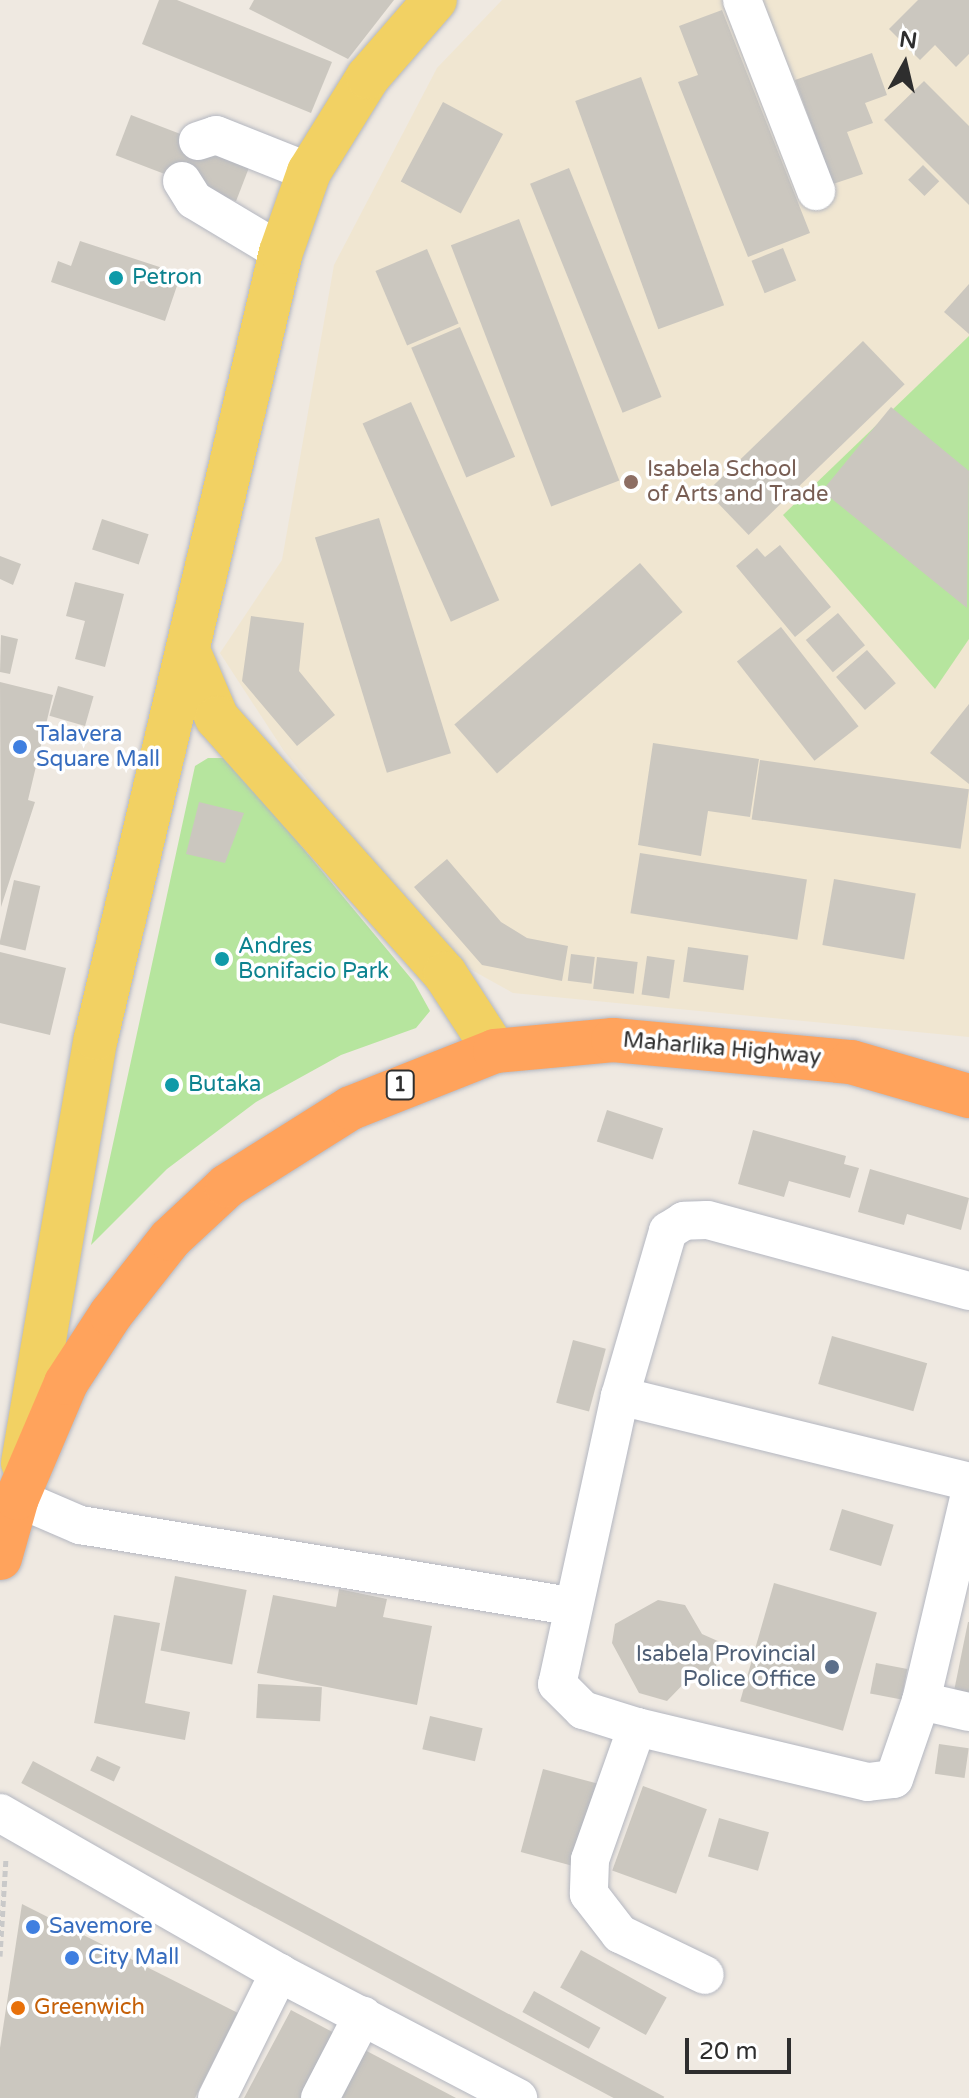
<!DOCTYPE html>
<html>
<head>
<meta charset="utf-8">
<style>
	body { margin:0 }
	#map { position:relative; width:969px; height:2098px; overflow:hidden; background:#efe9e1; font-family:"Varela Round",sans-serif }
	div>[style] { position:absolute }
	.education>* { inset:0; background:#f0e6d1 }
	.green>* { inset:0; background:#b6e59e }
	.building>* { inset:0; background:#cbc7bf; transform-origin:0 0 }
	.path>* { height:5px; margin-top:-2.5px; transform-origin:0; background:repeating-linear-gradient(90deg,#c9c9c9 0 6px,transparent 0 10px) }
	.roads { filter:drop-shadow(0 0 2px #b4b7c1) drop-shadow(0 0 2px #b4b7c1) }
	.minor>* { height:38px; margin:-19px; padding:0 19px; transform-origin:19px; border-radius:19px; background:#fff }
	.major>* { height:44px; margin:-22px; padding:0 22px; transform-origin:22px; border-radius:22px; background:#f2d163 }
	.highway>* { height:44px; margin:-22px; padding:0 22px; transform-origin:22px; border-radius:22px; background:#ffa35c }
	.dots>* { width:22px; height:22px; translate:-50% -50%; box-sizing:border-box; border:4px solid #fff; border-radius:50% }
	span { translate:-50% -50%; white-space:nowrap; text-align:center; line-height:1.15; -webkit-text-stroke:7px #fff; paint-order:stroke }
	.shield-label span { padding:2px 6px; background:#fff; border:2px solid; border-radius:6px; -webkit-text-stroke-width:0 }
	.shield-label { font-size:20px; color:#2e2e2e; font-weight:700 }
	.culture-label { font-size:22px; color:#0d838f }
	.left { translate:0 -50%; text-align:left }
	.education-label { font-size:22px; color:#785e54 }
	.shop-label { font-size:22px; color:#366cbe }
	.street-label { font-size:22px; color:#2e2e2e }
	.service-label { font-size:22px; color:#4e5e75 }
	.right { translate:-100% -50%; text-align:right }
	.food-label { font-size:22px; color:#c56008 }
	.north { position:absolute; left:865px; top:24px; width:80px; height:80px; -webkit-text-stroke:6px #fff; paint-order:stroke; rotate:8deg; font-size:22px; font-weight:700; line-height:32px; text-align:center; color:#2e2e2e }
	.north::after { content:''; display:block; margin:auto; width:28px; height:36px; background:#2e2e2e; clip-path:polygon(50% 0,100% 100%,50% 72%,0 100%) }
	.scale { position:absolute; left:685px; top:2038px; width:106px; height:36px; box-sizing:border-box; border:4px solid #2e2e2e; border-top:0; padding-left:10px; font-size:24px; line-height:28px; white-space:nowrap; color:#2e2e2e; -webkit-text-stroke:6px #fff; paint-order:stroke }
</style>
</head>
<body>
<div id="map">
	<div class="education">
		<div style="clip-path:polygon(502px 0,969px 0,969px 1037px,513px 993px,450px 958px,284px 751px,220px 653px,282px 560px,334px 265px,437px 68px)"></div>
	</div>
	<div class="green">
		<div style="clip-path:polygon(969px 336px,969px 639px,935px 689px,783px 515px)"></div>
		<div style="clip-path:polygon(208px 758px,228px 758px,414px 982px,430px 1011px,416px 1028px,341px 1055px,256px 1102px,167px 1169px,91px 1245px,195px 766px)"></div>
	</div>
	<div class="building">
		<div style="clip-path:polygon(159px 0,177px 0,332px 62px,311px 113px,142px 44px)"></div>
		<div style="clip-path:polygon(254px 0,394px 0,348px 59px,249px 9px)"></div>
		<div style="clip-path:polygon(918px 0,969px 0,969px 54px,956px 67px,935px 45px,920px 60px,889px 29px)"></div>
		<div style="clip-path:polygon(722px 10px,810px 233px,748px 257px,678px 82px,698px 75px,679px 26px)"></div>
		<div style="clip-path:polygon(872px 53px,887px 95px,865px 103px,873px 123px,847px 132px,863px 174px,833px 184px,795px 80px)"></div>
		<div style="left:641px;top:77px;width:243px;height:70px;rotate:70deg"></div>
		<div style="clip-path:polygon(924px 81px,969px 126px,969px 205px,884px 120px)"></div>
		<div style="left:443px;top:102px;width:68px;height:90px;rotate:28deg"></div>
		<div style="left:131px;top:115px;width:129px;height:43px;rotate:21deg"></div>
		<div style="left:923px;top:165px;width:23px;height:21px;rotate:45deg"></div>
		<div style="left:569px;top:168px;width:247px;height:42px;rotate:68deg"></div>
		<div style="left:519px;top:219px;width:280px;height:73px;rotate:69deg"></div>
		<div style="clip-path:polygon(80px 241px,181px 274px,165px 321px,51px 282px,58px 261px,71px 266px)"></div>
		<div style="left:783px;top:248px;width:35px;height:34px;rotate:68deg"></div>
		<div style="left:427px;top:249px;width:81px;height:56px;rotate:67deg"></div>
		<div style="clip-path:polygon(969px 284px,969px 334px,944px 312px)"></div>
		<div style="left:460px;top:327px;width:141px;height:53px;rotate:67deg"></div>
		<div style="left:863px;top:341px;width:60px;height:217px;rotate:46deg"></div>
		<div style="left:411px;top:402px;width:217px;height:53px;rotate:66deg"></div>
		<div style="clip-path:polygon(891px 407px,969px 471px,967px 608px,822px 491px)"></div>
		<div style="left:379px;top:518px;width:246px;height:67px;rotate:73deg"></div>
		<div style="left:102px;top:519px;width:49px;height:32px;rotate:18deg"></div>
		<div style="clip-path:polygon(780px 545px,831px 607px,795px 637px,736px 566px,757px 548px,765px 557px)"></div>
		<div style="clip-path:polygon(0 556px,21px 564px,13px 585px,0 579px)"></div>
		<div style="left:640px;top:563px;width:65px;height:246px;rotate:49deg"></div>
		<div style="clip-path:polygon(75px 582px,124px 594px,105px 667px,75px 659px,85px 621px,66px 616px)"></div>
		<div style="left:838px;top:613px;width:42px;height:42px;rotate:50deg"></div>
		<div style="clip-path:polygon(251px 616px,304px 623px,299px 671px,335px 715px,297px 746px,242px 681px)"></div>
		<div style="left:781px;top:627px;width:126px;height:56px;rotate:52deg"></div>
		<div style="clip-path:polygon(1px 635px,18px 639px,10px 674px,0 672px)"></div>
		<div style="left:867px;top:650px;width:44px;height:41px;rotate:49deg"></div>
		<div style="clip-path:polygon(0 682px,53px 695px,28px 800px,35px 802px,1px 907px)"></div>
		<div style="left:58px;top:686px;width:37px;height:31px;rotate:16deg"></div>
		<div style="clip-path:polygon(969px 704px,969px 784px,930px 753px)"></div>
		<div style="clip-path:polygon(653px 743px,759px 759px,750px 817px,708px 811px,701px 856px,638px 845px)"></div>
		<div style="left:760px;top:760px;width:211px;height:60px;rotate:8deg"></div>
		<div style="clip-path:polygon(199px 802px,244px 813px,225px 863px,186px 854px)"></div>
		<div style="left:640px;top:853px;width:169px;height:61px;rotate:9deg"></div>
		<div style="clip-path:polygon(447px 859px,501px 922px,527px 938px,568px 946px,562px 981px,482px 965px,414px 887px)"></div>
		<div style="left:834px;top:879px;width:83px;height:67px;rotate:10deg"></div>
		<div style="left:14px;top:880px;width:27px;height:66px;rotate:13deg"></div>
		<div style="left:688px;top:947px;width:61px;height:35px;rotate:8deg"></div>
		<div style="clip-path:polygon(0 952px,66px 968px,50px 1035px,0 1023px)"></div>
		<div style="left:571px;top:954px;width:24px;height:27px;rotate:7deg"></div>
		<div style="left:647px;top:956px;width:28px;height:39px;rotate:8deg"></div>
		<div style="left:597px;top:957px;width:41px;height:32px;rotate:7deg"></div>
		<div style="left:607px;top:1110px;width:59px;height:33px;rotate:18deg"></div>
		<div style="clip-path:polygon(753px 1130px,846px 1156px,844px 1164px,859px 1168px,850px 1198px,789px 1181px,784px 1197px,738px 1184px)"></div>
		<div style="clip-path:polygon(870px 1169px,969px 1198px,961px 1230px,907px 1214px,904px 1225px,858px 1212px)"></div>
		<div style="left:832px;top:1336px;width:99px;height:50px;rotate:16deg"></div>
		<div style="left:573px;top:1340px;width:34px;height:65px;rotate:15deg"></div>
		<div style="left:842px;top:1509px;width:54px;height:43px;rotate:17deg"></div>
		<div style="left:175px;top:1576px;width:73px;height:76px;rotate:11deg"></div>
		<div style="left:774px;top:1583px;width:107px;height:123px;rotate:16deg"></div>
		<div style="clip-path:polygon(339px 1589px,387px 1599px,383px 1617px,432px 1626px,417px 1705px,257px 1673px,273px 1595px,336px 1607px)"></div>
		<div style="clip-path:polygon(658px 1600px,685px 1605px,702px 1634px,720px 1642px,715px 1673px,697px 1670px,667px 1701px,639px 1693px,612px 1643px,615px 1624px)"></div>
		<div style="clip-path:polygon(114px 1615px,160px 1623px,145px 1703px,190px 1712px,185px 1740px,94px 1723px)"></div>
		<div style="clip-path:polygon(968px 1622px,969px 1622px,969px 1699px,953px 1696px)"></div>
		<div style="left:876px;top:1663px;width:32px;height:31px;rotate:11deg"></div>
		<div style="left:258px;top:1684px;width:64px;height:34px;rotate:3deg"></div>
		<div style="left:430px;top:1716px;width:54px;height:34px;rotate:13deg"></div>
		<div style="left:939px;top:1744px;width:30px;height:30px;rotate:8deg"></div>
		<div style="left:97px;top:1756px;width:26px;height:16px;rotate:25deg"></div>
		<div style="left:33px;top:1761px;width:715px;height:25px;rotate:28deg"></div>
		<div style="left:543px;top:1769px;width:60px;height:86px;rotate:15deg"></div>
		<div style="left:643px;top:1786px;width:68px;height:90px;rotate:20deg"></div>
		<div style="left:719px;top:1818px;width:52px;height:40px;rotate:16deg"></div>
		<div style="clip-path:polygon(22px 1904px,238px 2013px,195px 2098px,0 2098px,0 2048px)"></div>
		<div style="left:581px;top:1950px;width:98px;height:43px;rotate:29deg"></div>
		<div style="left:534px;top:1991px;width:76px;height:24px;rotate:29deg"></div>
		<div style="clip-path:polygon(291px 2010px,340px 2036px,307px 2098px,244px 2098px)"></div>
		<div style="clip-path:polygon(361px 2048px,456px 2098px,340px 2098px)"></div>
	</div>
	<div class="path">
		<div style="left:0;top:1956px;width:99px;rotate:-86.5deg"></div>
	</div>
	<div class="roads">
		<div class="minor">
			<div style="left:742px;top:0;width:205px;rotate:68.8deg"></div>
			<div style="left:198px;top:141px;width:19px;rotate:-18deg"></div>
			<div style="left:216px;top:135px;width:100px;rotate:21.7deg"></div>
			<div style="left:182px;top:181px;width:22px;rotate:58deg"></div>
			<div style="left:194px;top:200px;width:101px;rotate:30.9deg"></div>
			<div style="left:969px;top:1291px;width:271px;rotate:-164.8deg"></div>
			<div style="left:707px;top:1220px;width:23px;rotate:178deg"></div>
			<div style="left:684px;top:1221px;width:19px;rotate:148deg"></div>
			<div style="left:668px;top:1231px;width:172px;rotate:106.2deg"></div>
			<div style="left:620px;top:1396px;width:295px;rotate:102.3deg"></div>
			<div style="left:557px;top:1684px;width:37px;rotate:45deg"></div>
			<div style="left:583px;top:1710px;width:57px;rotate:17.5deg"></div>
			<div style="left:637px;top:1727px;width:237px;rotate:13.4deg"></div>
			<div style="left:868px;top:1782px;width:26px;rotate:-7deg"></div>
			<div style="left:894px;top:1779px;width:83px;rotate:-70.9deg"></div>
			<div style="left:921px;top:1701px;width:209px;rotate:-76.7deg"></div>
			<div style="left:620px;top:1396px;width:359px;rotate:13.8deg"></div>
			<div style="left:17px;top:1498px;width:69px;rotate:23.2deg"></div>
			<div style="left:80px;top:1525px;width:498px;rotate:9.4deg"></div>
			<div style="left:921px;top:1701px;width:49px;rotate:12.9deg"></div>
			<div style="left:637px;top:1727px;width:141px;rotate:109.5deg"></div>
			<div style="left:590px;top:1860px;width:34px;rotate:92deg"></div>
			<div style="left:589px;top:1894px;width:51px;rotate:52.2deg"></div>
			<div style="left:620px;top:1934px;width:94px;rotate:25.8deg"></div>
			<div style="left:0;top:1813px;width:322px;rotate:29.8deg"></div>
			<div style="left:279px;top:1973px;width:270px;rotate:27.6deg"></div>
			<div style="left:217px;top:2098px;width:140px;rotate:-63.6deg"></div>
			<div style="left:320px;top:2098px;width:93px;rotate:-62.6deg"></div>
		</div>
		<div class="major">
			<div style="left:188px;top:650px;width:74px;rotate:66.9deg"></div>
			<div style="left:217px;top:718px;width:343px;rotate:48.3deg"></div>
			<div style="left:445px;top:974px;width:92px;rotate:57deg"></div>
			<div style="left:23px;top:1463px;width:431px;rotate:-80.3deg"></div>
			<div style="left:96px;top:1038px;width:807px;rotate:-76.76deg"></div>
			<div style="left:281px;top:252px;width:85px;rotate:-70.7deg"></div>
			<div style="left:309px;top:172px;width:112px;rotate:-58.2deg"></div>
			<div style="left:368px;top:77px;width:102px;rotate:-49deg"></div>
		</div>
		<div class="highway">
			<div style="left:0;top:1558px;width:62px;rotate:-74.2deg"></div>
			<div style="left:17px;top:1498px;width:125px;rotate:-66.9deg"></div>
			<div style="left:66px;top:1383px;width:82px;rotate:-56.9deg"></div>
			<div style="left:111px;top:1314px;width:95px;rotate:-51.8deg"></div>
			<div style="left:170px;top:1239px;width:78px;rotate:-42.9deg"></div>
			<div style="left:227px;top:1186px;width:146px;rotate:-32.2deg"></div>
			<div style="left:351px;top:1108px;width:155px;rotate:-21.6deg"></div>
			<div style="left:495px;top:1051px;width:119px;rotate:-5.3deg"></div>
			<div style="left:613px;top:1040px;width:239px;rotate:5.3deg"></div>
			<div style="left:851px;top:1062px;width:123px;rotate:16.1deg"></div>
		</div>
	</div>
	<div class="dots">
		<div style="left:116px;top:278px;background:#0f9aa8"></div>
		<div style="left:631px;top:482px;background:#8d6e63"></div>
		<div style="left:20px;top:747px;background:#3f7fe0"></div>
		<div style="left:222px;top:959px;background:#0f9aa8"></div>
		<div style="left:172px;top:1085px;background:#0f9aa8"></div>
		<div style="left:832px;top:1667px;background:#5c6f8a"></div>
		<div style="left:33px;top:1927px;background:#3f7fe0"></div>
		<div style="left:72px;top:1958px;background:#3f7fe0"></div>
		<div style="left:18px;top:2008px;background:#e8710a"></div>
	</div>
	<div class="shield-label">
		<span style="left:400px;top:1085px">1</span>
	</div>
	<div class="culture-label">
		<span class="left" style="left:132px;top:278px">Petron</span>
		<span class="left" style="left:238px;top:959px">Andres<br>Bonifacio Park</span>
		<span class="left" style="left:188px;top:1085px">Butaka</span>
	</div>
	<div class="education-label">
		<span class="left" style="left:647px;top:482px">Isabela School<br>of Arts and Trade</span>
	</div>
	<div class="shop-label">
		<span class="left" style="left:36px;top:747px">Talavera<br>Square Mall</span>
		<span class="left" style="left:49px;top:1927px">Savemore</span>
		<span class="left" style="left:88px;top:1958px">City Mall</span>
	</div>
	<div class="street-label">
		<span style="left:722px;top:1049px;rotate:5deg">Maharlika Highway</span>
	</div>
	<div class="service-label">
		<span class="right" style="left:816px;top:1667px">Isabela Provincial<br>Police Office</span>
	</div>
	<div class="food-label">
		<span class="left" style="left:34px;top:2008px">Greenwich</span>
	</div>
	<div class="north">N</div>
	<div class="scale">20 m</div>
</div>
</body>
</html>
